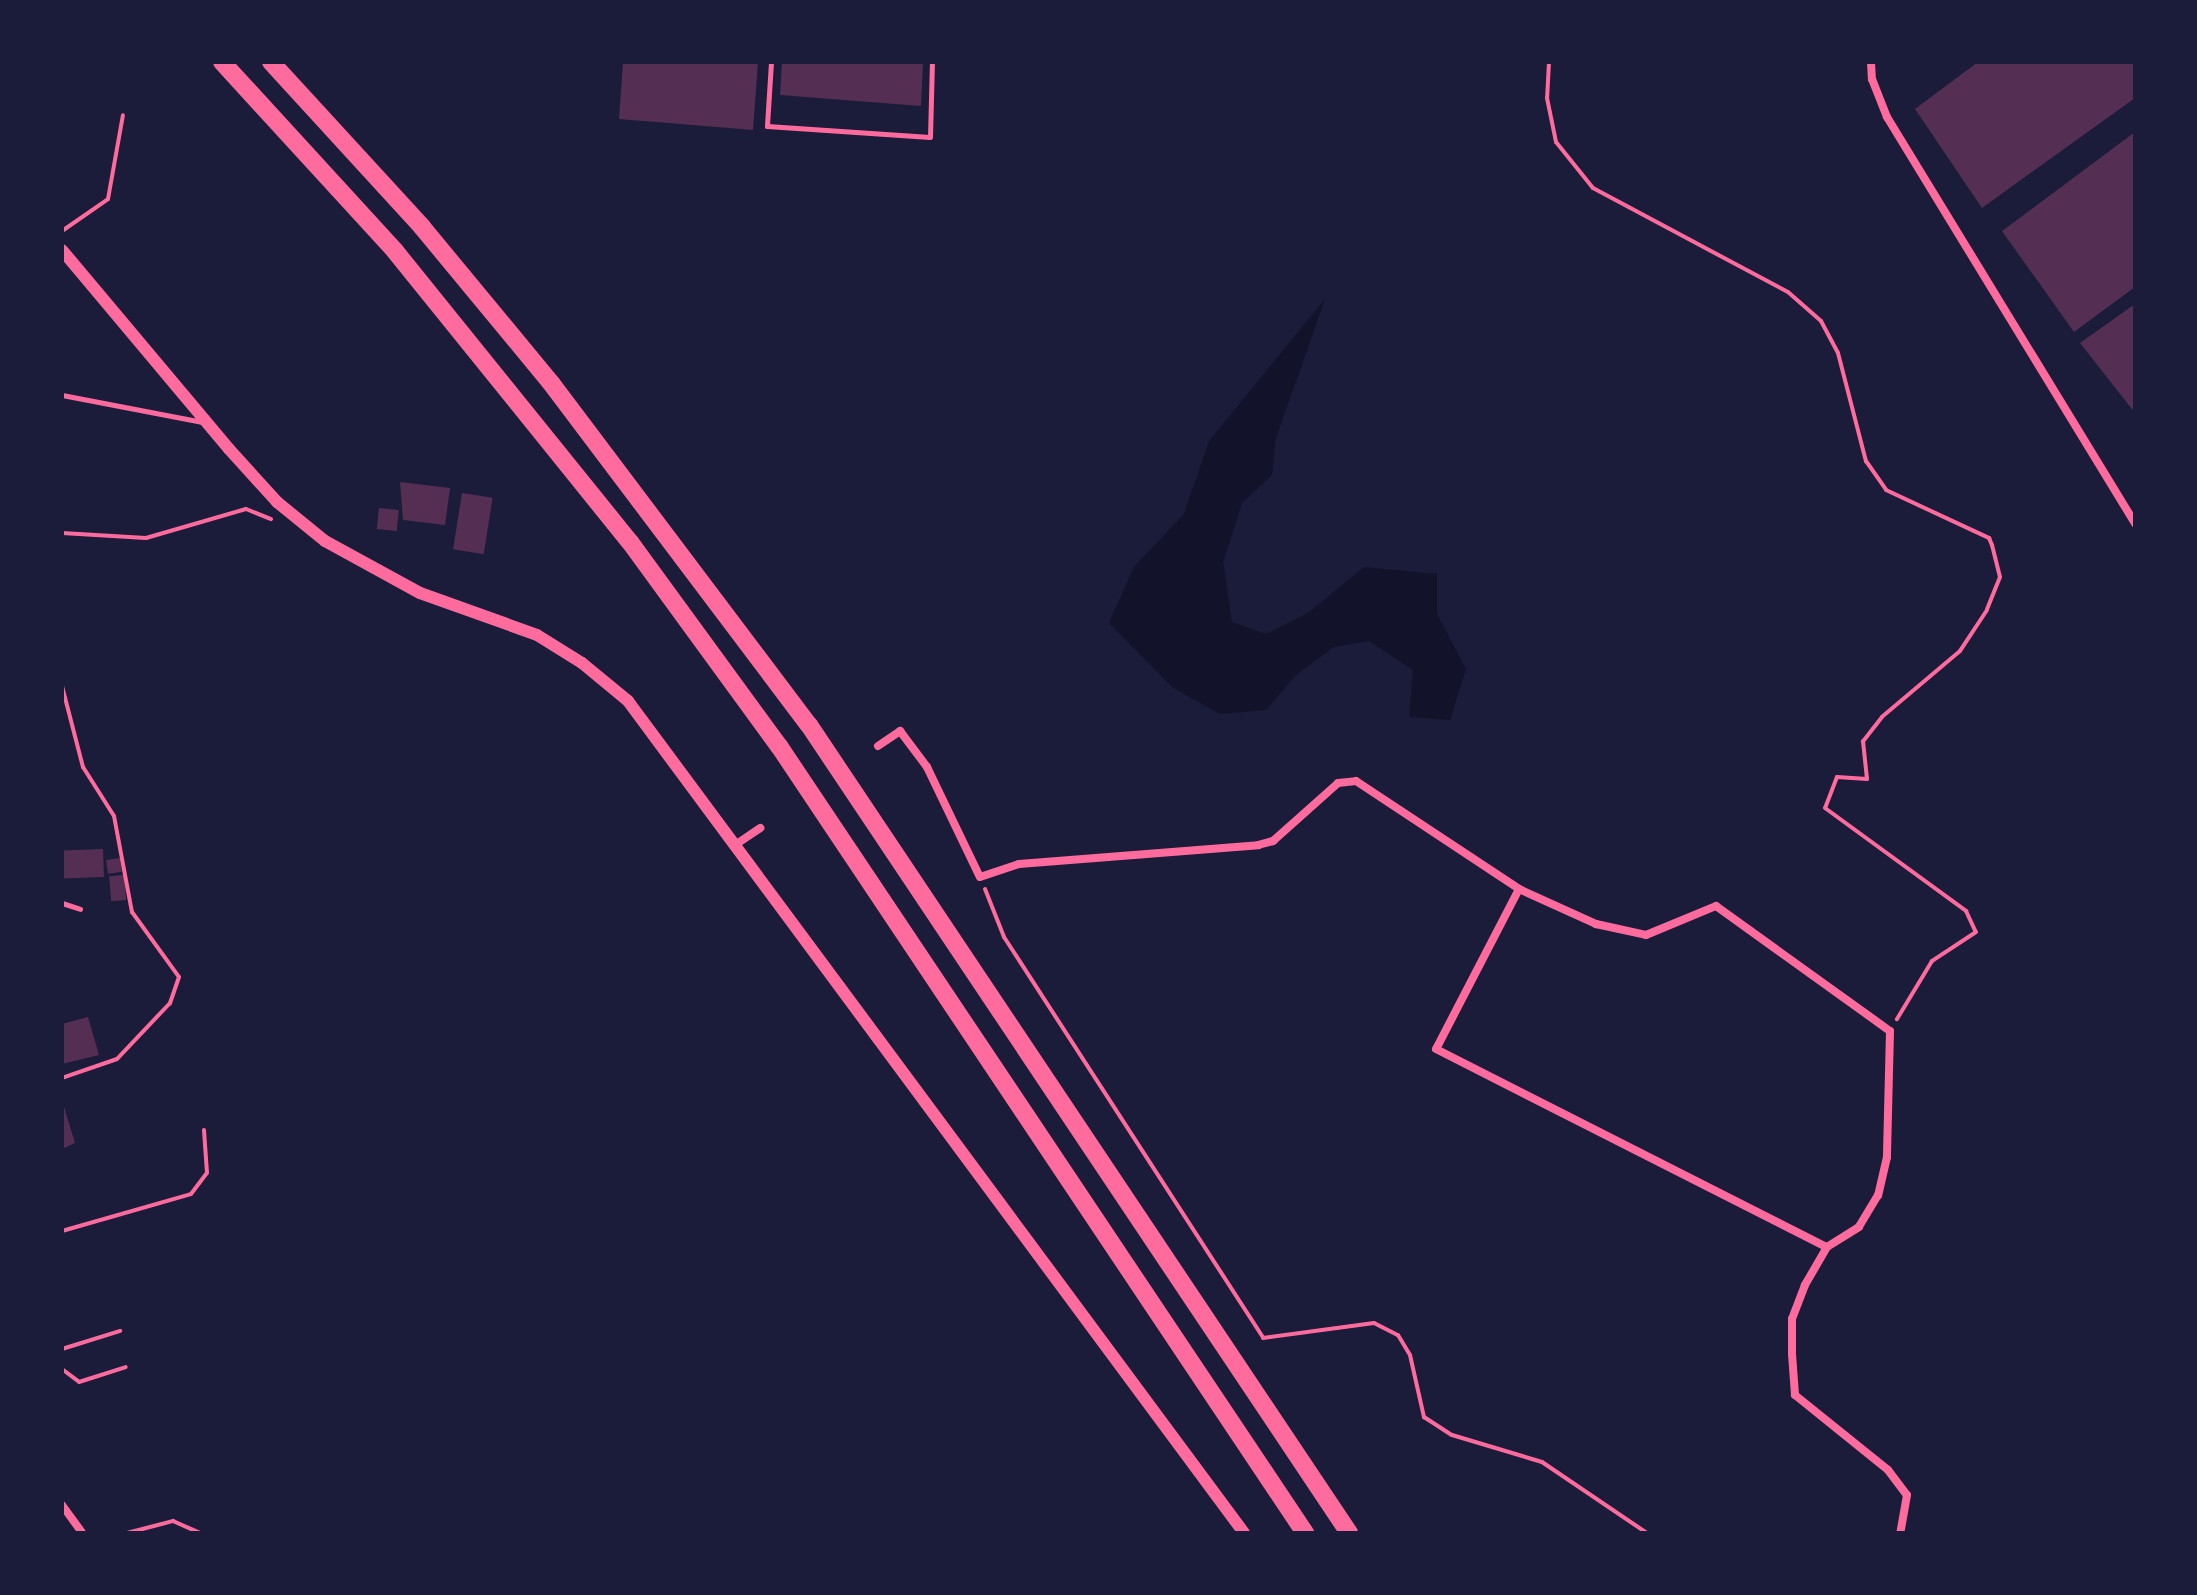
<!DOCTYPE html>
<html>
<head>
<meta charset="utf-8">
<style>
	body { margin:0 }
	#map { position:relative; width:2197px; height:1595px; overflow:hidden; background:#1b1b3a; font-family:Barlow,sans-serif }
	div>[style] { position:absolute }
	.water>* { inset:0; background:#12122b }
	.building>* { inset:0; background:#542f53; transform-origin:0 0 }
	.path>* { height:4px; margin:-2px; padding:0 2px; transform-origin:2px; border-radius:2px; background:#ff6b9d }
	.service>* { height:5px; margin:-2.5px; padding:0 2.5px; transform-origin:2.5px; border-radius:2.5px; background:#ff6b9d }
	.minor>* { height:8px; margin:-4px; padding:0 4px; transform-origin:4px; border-radius:4px; background:#ff6b9d }
	.tertiary>* { height:12px; margin:-6px; padding:0 6px; transform-origin:6px; border-radius:6px; background:#ff6b9d }
	.motorway>* { height:18px; margin:-9px; padding:0 9px; transform-origin:9px; border-radius:9px; background:#ff6b9d }
	span { translate:-50% -50%; white-space:nowrap; text-align:center; line-height:1.15; -webkit-text-stroke:7px #1b1b3a; paint-order:stroke }
	.frame { position:absolute; inset:0; border:64px solid #1b1b3a; pointer-events:none }
</style>
</head>
<body>
<div id="map">
	<div class="water">
		<div style="clip-path:polygon(1325px 299px,1276px 438px,1272px 475px,1242px 503px,1223px 562px,1232px 622px,1266px 634px,1308px 613px,1364px 567px,1437px 574px,1437px 614px,1466px 669px,1450px 720px,1409px 717px,1413px 670px,1369px 641px,1334px 647px,1297px 674px,1266px 710px,1220px 714px,1172px 687px,1109px 623px,1134px 567px,1184px 514px,1209px 441px)"></div>
	</div>
	<div class="building">
		<div style="clip-path:polygon(623px 62px,758px 62px,753px 130px,619px 119px)"></div>
		<div style="clip-path:polygon(782px 62px,923px 62px,921px 106px,780px 95px)"></div>
		<div style="clip-path:polygon(1978px 62px,2135px 62px,2135px 98px,1982px 208px,1915px 109px)"></div>
		<div style="clip-path:polygon(2135px 132px,2135px 287px,2074px 332px,2002px 231px)"></div>
		<div style="clip-path:polygon(2135px 304px,2135px 413px,2080px 343px)"></div>
		<div style="clip-path:polygon(400px 482px,450px 488px,445px 525px,403px 520px)"></div>
		<div style="left:462px;top:493px;width:31px;height:57px;rotate:9deg"></div>
		<div style="left:379px;top:508px;width:20px;height:21px;rotate:6deg"></div>
		<div style="left:103px;top:849px;width:28px;height:41px;rotate:88deg"></div>
		<div style="left:120px;top:858px;width:14px;height:14px;rotate:82deg"></div>
		<div style="left:124px;top:875px;width:25px;height:15px;rotate:85deg"></div>
		<div style="clip-path:polygon(88px 1017px,99px 1055px,62px 1064px,62px 1024px)"></div>
		<div style="clip-path:polygon(62px 1100px,75px 1143px,62px 1149px)"></div>
	</div>
	<div class="path">
		<div style="left:1549px;top:62px;width:36px;rotate:93deg"></div>
		<div style="left:1547px;top:98px;width:45px;rotate:78.4deg"></div>
		<div style="left:1556px;top:142px;width:59px;rotate:51.2deg"></div>
		<div style="left:1593px;top:188px;width:221px;rotate:28.1deg"></div>
		<div style="left:1788px;top:292px;width:44px;rotate:41.3deg"></div>
		<div style="left:1821px;top:321px;width:36px;rotate:62deg"></div>
		<div style="left:1838px;top:353px;width:112px;rotate:75.5deg"></div>
		<div style="left:1866px;top:461px;width:35px;rotate:55deg"></div>
		<div style="left:1886px;top:490px;width:114px;rotate:25deg"></div>
		<div style="left:1989px;top:538px;width:8px;rotate:67deg"></div>
		<div style="left:1992px;top:545px;width:33px;rotate:76deg"></div>
		<div style="left:2000px;top:577px;width:35px;rotate:112deg"></div>
		<div style="left:1987px;top:610px;width:49px;rotate:123.4deg"></div>
		<div style="left:1960px;top:651px;width:102px;rotate:139.8deg"></div>
		<div style="left:1882px;top:717px;width:31px;rotate:128deg"></div>
		<div style="left:1863px;top:741px;width:38px;rotate:84deg"></div>
		<div style="left:1867px;top:779px;width:30px;rotate:-176deg"></div>
		<div style="left:1837px;top:777px;width:33px;rotate:111deg"></div>
		<div style="left:1825px;top:808px;width:175px;rotate:36.1deg"></div>
		<div style="left:1966px;top:911px;width:23px;rotate:65deg"></div>
		<div style="left:1976px;top:932px;width:53px;rotate:146.6deg"></div>
		<div style="left:1932px;top:961px;width:68px;rotate:121.1deg"></div>
		<div style="left:62px;top:231px;width:56px;rotate:-34.8deg"></div>
		<div style="left:108px;top:199px;width:85px;rotate:-79.9deg"></div>
		<div style="left:62px;top:533px;width:84px;rotate:3.4deg"></div>
		<div style="left:146px;top:538px;width:104px;rotate:-16.2deg"></div>
		<div style="left:246px;top:509px;width:27px;rotate:22deg"></div>
		<div style="left:62px;top:686px;width:84px;rotate:75.5deg"></div>
		<div style="left:83px;top:767px;width:58px;rotate:57.7deg"></div>
		<div style="left:114px;top:816px;width:98px;rotate:79.4deg"></div>
		<div style="left:132px;top:912px;width:80px;rotate:54.1deg"></div>
		<div style="left:179px;top:977px;width:28px;rotate:109deg"></div>
		<div style="left:170px;top:1003px;width:77px;rotate:133.4deg"></div>
		<div style="left:117px;top:1059px;width:58px;rotate:160.9deg"></div>
		<div style="left:985px;top:889px;width:52px;rotate:68.4deg"></div>
		<div style="left:1004px;top:937px;width:477px;rotate:57.1deg"></div>
		<div style="left:1263px;top:1338px;width:112px;rotate:-7.7deg"></div>
		<div style="left:1374px;top:1323px;width:27px;rotate:27deg"></div>
		<div style="left:1398px;top:1335px;width:23px;rotate:59deg"></div>
		<div style="left:1410px;top:1355px;width:64px;rotate:77.3deg"></div>
		<div style="left:1424px;top:1417px;width:33px;rotate:33deg"></div>
		<div style="left:1452px;top:1435px;width:94px;rotate:16.7deg"></div>
		<div style="left:1542px;top:1462px;width:127px;rotate:34.1deg"></div>
		<div style="left:62px;top:1231px;width:134px;rotate:-16deg"></div>
		<div style="left:191px;top:1194px;width:26px;rotate:-53deg"></div>
		<div style="left:207px;top:1173px;width:43px;rotate:-94deg"></div>
		<div style="left:62px;top:1349px;width:61px;rotate:-17.2deg"></div>
		<div style="left:62px;top:1369px;width:21px;rotate:37deg"></div>
		<div style="left:79px;top:1382px;width:49px;rotate:-17.7deg"></div>
		<div style="left:127px;top:1533px;width:48px;rotate:-14.6deg"></div>
		<div style="left:173px;top:1521px;width:30px;rotate:24deg"></div>
	</div>
	<div class="service">
		<div style="left:771px;top:62px;width:64px;rotate:93.6deg"></div>
		<div style="left:767px;top:126px;width:163px;rotate:3.9deg"></div>
		<div style="left:930px;top:137px;width:75px;rotate:-88.5deg"></div>
		<div style="left:62px;top:395px;width:143px;rotate:10.9deg"></div>
		<div style="left:62px;top:903px;width:19px;rotate:18deg"></div>
	</div>
	<div class="minor">
		<div style="left:1871px;top:62px;width:17px;rotate:87deg"></div>
		<div style="left:1872px;top:79px;width:41px;rotate:68.5deg"></div>
		<div style="left:1887px;top:117px;width:477px;rotate:58.6deg"></div>
		<div style="left:878px;top:746px;width:27px;rotate:-34deg"></div>
		<div style="left:900px;top:731px;width:45px;rotate:53.1deg"></div>
		<div style="left:927px;top:767px;width:122px;rotate:64.3deg"></div>
		<div style="left:980px;top:877px;width:41px;rotate:-18.4deg"></div>
		<div style="left:1019px;top:864px;width:240px;rotate:-4.5deg"></div>
		<div style="left:1258px;top:845px;width:16px;rotate:-15deg"></div>
		<div style="left:1273px;top:841px;width:87px;rotate:-41.7deg"></div>
		<div style="left:1338px;top:783px;width:18px;rotate:-6deg"></div>
		<div style="left:1356px;top:781px;width:196px;rotate:33.5deg"></div>
		<div style="left:1519px;top:889px;width:85px;rotate:24.4deg"></div>
		<div style="left:1596px;top:924px;width:51px;rotate:12.4deg"></div>
		<div style="left:1646px;top:935px;width:76px;rotate:-22.5deg"></div>
		<div style="left:1716px;top:906px;width:214px;rotate:35.7deg"></div>
		<div style="left:1890px;top:1031px;width:126px;rotate:91.4deg"></div>
		<div style="left:1887px;top:1157px;width:39px;rotate:103deg"></div>
		<div style="left:1878px;top:1195px;width:37px;rotate:121deg"></div>
		<div style="left:1859px;top:1227px;width:38px;rotate:148deg"></div>
		<div style="left:1827px;top:1247px;width:44px;rotate:120.1deg"></div>
		<div style="left:1805px;top:1285px;width:36px;rotate:111deg"></div>
		<div style="left:1792px;top:1319px;width:35px;rotate:90deg"></div>
		<div style="left:1792px;top:1354px;width:41px;rotate:85.8deg"></div>
		<div style="left:1795px;top:1395px;width:119px;rotate:38.9deg"></div>
		<div style="left:1888px;top:1470px;width:31px;rotate:53deg"></div>
		<div style="left:1907px;top:1495px;width:39px;rotate:100deg"></div>
		<div style="left:738px;top:843px;width:27px;rotate:-34deg"></div>
		<div style="left:1519px;top:889px;width:180px;rotate:117.4deg"></div>
		<div style="left:1436px;top:1049px;width:438px;rotate:26.9deg"></div>
		<div style="left:62px;top:1505px;width:34px;rotate:54deg"></div>
	</div>
	<div class="tertiary">
		<div style="left:62px;top:250px;width:260px;rotate:50deg"></div>
		<div style="left:229px;top:449px;width:72px;rotate:47.8deg"></div>
		<div style="left:277px;top:502px;width:62px;rotate:39.1deg"></div>
		<div style="left:325px;top:541px;width:108px;rotate:28.7deg"></div>
		<div style="left:420px;top:593px;width:124px;rotate:19.7deg"></div>
		<div style="left:537px;top:635px;width:53px;rotate:31.9deg"></div>
		<div style="left:582px;top:663px;width:60px;rotate:39.6deg"></div>
		<div style="left:628px;top:701px;width:1035px;rotate:53.48deg"></div>
	</div>
	<div class="motorway">
		<div style="left:222px;top:62px;width:256px;rotate:47.5deg"></div>
		<div style="left:395px;top:251px;width:374px;rotate:51.1deg"></div>
		<div style="left:630px;top:542px;width:253px;rotate:53.9deg"></div>
		<div style="left:779px;top:746px;width:947px;rotate:56.24deg"></div>
		<div style="left:271px;top:62px;width:224px;rotate:47.5deg"></div>
		<div style="left:422px;top:227px;width:202px;rotate:50.4deg"></div>
		<div style="left:551px;top:383px;width:428px;rotate:53deg"></div>
		<div style="left:809px;top:725px;width:972px;rotate:56.24deg"></div>
	</div>
	<div class="frame"></div>
</div>
</body>
</html>
